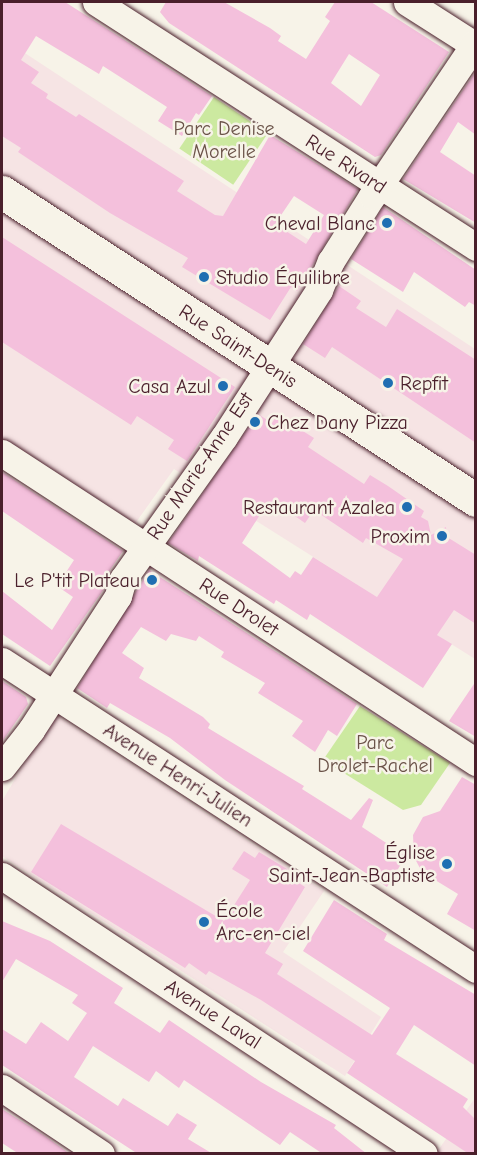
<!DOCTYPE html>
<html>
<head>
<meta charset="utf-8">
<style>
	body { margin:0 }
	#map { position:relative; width:477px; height:1155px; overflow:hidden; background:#f7f3e8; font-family:"Comic Neue",sans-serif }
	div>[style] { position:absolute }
	.built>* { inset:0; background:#f6e4e4 }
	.green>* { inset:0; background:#cce9a0; transform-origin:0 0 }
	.building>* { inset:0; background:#f4c0dc }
	.roads { filter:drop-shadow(0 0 2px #4a1f2b) drop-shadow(0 0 2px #4a1f2b) }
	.minor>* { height:27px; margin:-13.5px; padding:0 13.5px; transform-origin:13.5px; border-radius:13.5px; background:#f7f3e8 }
	.major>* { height:33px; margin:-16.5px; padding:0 16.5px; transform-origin:16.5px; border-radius:16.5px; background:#f7f3e8 }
	.dots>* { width:16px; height:16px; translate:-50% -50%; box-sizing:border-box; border:3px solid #f7f3e8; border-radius:50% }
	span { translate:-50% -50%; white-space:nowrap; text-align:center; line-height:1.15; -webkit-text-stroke:5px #f7f3e8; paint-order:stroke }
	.park-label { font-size:20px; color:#6a5248 }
	.street-label { font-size:20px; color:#4a1f2b }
	.poi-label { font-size:20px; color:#4a1f2b }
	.right { translate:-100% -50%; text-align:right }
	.left { translate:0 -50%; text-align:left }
	.frame { position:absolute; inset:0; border:3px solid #4a1f2b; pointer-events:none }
</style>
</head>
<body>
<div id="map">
	<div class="built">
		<div style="clip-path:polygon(2px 38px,475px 349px,475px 659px,174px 469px,122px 542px,2px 469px)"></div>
		<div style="clip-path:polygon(60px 718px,324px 891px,283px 952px,381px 1017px,345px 1076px,2px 856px,2px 801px,51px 719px)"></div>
		<div style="clip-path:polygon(475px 1098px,475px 1153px,436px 1154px,439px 1149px)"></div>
	</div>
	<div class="green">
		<div style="left:214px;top:97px;width:65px;height:62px;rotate:34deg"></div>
		<div style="clip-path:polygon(360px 706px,450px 763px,421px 805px,403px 810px,323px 760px)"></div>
	</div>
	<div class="building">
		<div style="clip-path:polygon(evenodd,2px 2px,65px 2px,212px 96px,199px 115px,196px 113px,182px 136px,158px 121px,167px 107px,103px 66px,99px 74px,36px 36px,21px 60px,39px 72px,31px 83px,48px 94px,46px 98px,76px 117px,79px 114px,184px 181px,177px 191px,215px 215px,223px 216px,270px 135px,358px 189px,297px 291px,291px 287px,270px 320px,182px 267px,188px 258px,110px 213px,18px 152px,21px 148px,2px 136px,2px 2px,294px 196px,324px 215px,306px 244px,275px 224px,294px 196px)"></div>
		<div style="clip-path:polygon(evenodd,166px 2px,224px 2px,270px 28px,281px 36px,278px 41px,306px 59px,330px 21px,325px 17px,335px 2px,371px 2px,449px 52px,381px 155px,375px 157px,169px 23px,160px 12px,166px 2px,349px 54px,380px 75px,361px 106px,331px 83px,349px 54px)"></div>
		<div style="clip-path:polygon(476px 71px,476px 135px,458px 122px,440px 152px,476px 176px,476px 223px,403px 179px)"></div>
		<div style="clip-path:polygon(383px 207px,476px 270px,476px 306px,469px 302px,465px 307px,414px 272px,403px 292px,351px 259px)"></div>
		<div style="clip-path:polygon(2px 237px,235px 387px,187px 461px,168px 449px,174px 440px,137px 416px,131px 425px,2px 342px)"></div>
		<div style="clip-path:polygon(339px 286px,361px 301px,356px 308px,386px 327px,397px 309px,476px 360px,476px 443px,332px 347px,325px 358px,303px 344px)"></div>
		<div style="clip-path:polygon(evenodd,258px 414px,272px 423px,277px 415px,314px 438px,308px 447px,364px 484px,370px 475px,388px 486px,424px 511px,421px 517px,428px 521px,431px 535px,446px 527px,447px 537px,476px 555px,476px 624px,454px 610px,437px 635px,452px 644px,423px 688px,310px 614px,307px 620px,276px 600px,274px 604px,199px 556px,198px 561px,168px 543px,258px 414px,273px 501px,305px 523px,314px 510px,363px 543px,366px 538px,403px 559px,377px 597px,313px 557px,301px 575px,295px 571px,290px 578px,242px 543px,263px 510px,266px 513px,273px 501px)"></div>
		<div style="clip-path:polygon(2px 472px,123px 551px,110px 570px,104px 589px,50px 666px,2px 634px,2px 591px,52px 630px,73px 597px,57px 586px,74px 560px,2px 511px)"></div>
		<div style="clip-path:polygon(149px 570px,357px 704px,337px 736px,328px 730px,315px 752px,292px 736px,303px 721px,258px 693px,265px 683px,221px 657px,224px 652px,199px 636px,196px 641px,171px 634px,166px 641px,141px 627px,122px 653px,144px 668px,139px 678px,203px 717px,210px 724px,208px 728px,304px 786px,302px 789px,351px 820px,369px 798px,373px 800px,362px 827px,406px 856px,387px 887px,225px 780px,170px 738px,110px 703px,107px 708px,77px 688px)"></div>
		<div style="clip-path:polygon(2px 681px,26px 697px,28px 704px,2px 742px)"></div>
		<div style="clip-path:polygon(476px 681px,476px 737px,449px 721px)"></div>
		<div style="clip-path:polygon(462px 777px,476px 785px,476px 931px,447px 914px,458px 894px,422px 872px,414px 857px,413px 835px,423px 817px,440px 811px)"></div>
		<div style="clip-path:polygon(61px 824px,224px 921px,250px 880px,232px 869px,244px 851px,255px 858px,259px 852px,287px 869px,285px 874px,305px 887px,265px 953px,283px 964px,277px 974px,372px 1035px,390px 1008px,303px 951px,334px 900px,387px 934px,384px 940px,476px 995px,476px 1066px,414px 1025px,396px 1054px,468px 1099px,463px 1107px,476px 1120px,476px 1154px,469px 1154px,347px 1073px,355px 1061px,261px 1000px,209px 971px,206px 975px,189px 963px,185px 968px,31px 872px)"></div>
		<div style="clip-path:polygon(2px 921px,50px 941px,123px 988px,114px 1003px,160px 1033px,169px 1020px,261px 1082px,336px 1125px,334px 1128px,367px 1154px,323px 1154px,290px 1132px,280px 1145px,184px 1080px,179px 1088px,156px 1071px,149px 1082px,93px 1046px,74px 1077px,118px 1106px,123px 1098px,168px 1126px,177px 1113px,197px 1125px,188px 1139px,213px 1154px,138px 1154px,118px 1141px,2px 1065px,2px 1029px,26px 1044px,41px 1022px,68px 1041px,87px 1013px,72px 1003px,78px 995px,16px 959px,2px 982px)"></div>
		<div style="clip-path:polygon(2px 1109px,45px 1136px,70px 1154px,19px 1154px,2px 1143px)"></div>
	</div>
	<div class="roads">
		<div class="minor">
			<div style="left:96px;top:2px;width:452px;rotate:32.8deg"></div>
			<div style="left:407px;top:2px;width:82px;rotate:32.5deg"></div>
			<div style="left:2px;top:453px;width:566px;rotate:33.1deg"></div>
			<div style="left:2px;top:661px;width:565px;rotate:33.02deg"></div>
			<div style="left:2px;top:767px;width:47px;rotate:-51.9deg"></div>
			<div style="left:31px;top:730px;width:160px;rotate:-57deg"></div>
			<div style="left:118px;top:596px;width:18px;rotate:-74deg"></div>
			<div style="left:123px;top:579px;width:174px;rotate:-54.6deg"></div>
			<div style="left:224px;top:437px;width:175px;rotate:-57.1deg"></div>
			<div style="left:319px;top:290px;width:31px;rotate:-68deg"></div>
			<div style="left:331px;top:261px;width:77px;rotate:-57.8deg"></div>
			<div style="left:372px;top:196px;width:186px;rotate:-56deg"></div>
			<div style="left:2px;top:876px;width:505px;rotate:33.38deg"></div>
			<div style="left:2px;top:1088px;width:119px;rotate:33.7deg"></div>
		</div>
		<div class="major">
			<div style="left:2px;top:192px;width:565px;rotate:33.02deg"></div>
		</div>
	</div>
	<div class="dots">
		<div style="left:387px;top:223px;background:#1f6fb2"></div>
		<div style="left:204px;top:277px;background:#1f6fb2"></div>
		<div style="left:388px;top:383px;background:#1f6fb2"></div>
		<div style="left:223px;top:386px;background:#1f6fb2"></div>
		<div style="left:255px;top:422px;background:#1f6fb2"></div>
		<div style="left:407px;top:507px;background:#1f6fb2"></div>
		<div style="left:442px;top:536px;background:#1f6fb2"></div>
		<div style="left:152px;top:580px;background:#1f6fb2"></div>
		<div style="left:447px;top:864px;background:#1f6fb2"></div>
		<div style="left:204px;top:922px;background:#1f6fb2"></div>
	</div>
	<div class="park-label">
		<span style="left:224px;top:140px">Parc Denise<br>Morelle</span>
		<span style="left:375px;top:754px">Parc<br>Drolet-Rachel</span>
	</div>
	<div class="street-label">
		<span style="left:346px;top:164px;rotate:33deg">Rue Rivard</span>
		<span style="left:238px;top:346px;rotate:33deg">Rue Saint-Denis</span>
		<span style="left:200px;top:466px;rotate:-56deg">Rue Marie-Anne Est</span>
		<span style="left:239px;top:607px;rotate:33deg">Rue Drolet</span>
		<span style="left:178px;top:775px;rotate:33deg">Avenue Henri-Julien</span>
		<span style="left:213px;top:1014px;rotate:33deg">Avenue Laval</span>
	</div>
	<div class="poi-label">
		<span class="right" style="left:375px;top:223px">Cheval Blanc</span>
		<span class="left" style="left:216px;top:277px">Studio Équilibre</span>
		<span class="left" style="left:400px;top:383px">Repfit</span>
		<span class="right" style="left:211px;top:386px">Casa Azul</span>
		<span class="left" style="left:267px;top:422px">Chez Dany Pizza</span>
		<span class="right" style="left:395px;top:507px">Restaurant Azalea</span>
		<span class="right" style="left:430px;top:536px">Proxim</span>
		<span class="right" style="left:140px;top:580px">Le P'tit Plateau</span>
		<span class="right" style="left:435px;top:864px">Église<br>Saint-Jean-Baptiste</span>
		<span class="left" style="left:216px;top:922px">École<br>Arc-en-ciel</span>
	</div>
	<div class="frame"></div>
</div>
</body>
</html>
